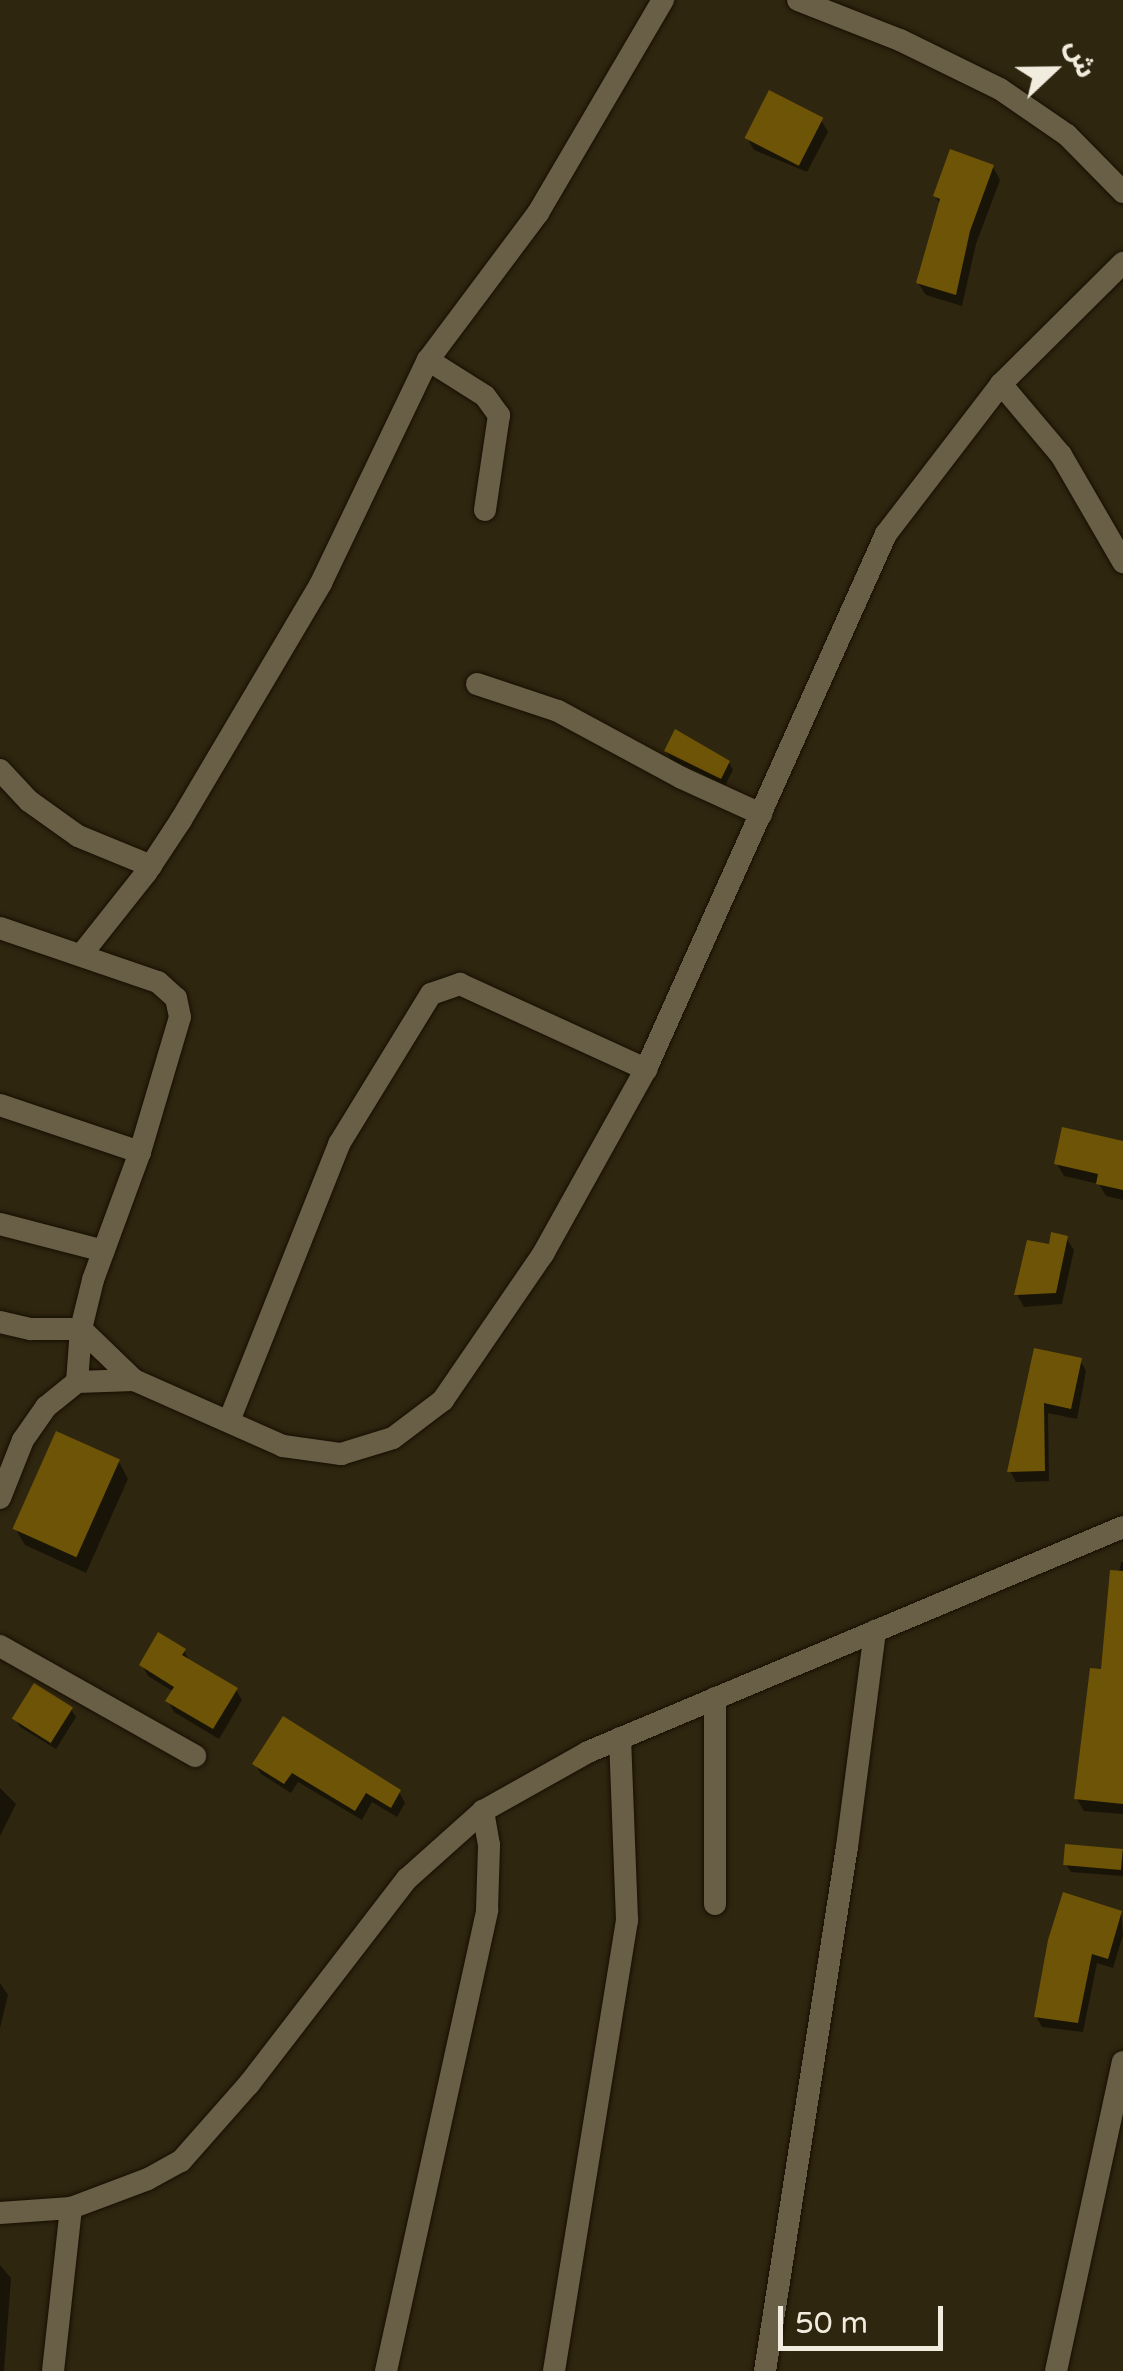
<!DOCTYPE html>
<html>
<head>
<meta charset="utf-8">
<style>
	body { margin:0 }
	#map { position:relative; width:1123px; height:2371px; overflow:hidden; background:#2f2610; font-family:"Varela Round","Noto Sans Arabic",sans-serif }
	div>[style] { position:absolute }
	.shadow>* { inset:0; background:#0007 }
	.building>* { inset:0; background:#6e5406; transform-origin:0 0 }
	.roads { filter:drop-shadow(0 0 2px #170f00) drop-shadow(0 0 2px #170f00) }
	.minor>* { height:22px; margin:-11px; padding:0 11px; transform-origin:11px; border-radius:11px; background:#695f47 }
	span { translate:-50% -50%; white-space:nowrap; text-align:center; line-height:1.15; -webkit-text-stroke:10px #2f2610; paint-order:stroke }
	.north { position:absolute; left:1003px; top:20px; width:100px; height:100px; -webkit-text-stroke:8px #2f2610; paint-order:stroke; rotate:68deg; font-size:28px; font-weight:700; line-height:40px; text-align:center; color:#f2ecde }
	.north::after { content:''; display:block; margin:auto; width:35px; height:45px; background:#f2ecde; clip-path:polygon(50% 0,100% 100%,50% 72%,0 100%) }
	.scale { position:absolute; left:778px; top:2306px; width:165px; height:45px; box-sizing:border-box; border:5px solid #f2ecde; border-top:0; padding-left:12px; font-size:30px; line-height:35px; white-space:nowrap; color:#f2ecde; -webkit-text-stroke:8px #2f2610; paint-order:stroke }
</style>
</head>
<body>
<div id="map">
	<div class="shadow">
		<div style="clip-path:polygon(821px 120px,828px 132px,807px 172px,754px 150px,747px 138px)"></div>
		<div style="clip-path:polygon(993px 167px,1000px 180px,976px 244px,962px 306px,926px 295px,918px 283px,941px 205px,935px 196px)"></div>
		<div style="clip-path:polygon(666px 751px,729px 763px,733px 770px,725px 785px,671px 759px)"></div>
		<div style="clip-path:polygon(1123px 1143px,1123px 1200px,1106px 1196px,1099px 1184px,1064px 1176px,1057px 1164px)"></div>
		<div style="clip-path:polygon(1066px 1238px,1074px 1250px,1062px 1304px,1024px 1307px,1017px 1295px,1051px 1247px)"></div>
		<div style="clip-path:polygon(1036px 1351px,1080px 1360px,1086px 1371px,1077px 1419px,1048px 1413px,1049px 1481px,1016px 1482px,1010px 1471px)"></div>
		<div style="clip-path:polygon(119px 1462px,128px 1479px,86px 1573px,25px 1545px,15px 1528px)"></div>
		<div style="clip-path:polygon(1121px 1562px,1123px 1562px,1123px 1814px,1084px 1811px,1077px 1799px)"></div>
		<div style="clip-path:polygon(184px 1651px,191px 1663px,236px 1690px,242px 1700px,219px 1739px,174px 1712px,168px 1701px,174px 1692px,148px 1676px,142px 1665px)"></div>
		<div style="clip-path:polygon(71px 1709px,76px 1717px,56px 1749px,20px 1727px,15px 1719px)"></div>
		<div style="clip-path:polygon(255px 1764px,399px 1792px,405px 1803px,397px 1817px,372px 1802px,362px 1820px,298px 1782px,291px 1793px,261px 1774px)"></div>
		<div style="clip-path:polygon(0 1788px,16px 1804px,0 1836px)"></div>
		<div style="clip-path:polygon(1123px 1851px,1123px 1876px,1071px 1872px,1066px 1864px)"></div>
		<div style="clip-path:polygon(1121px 1913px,1123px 1935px,1113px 1968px,1097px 1963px,1083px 2032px,1042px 2027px,1036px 2016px)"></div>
		<div style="clip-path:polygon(0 1983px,8px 1995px,0 2028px)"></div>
		<div style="clip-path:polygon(0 2265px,11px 2278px,4px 2371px,0 2371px)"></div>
	</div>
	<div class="building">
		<div style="left:769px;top:90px;width:61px;height:54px;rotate:27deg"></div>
		<div style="clip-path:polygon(950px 149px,994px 165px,970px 231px,956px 295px,916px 283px,940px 199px,933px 196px)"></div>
		<div style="clip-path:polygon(675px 729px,730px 761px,721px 779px,664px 751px)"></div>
		<div style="clip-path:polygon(1062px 1127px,1123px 1141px,1123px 1190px,1096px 1184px,1098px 1174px,1054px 1164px)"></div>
		<div style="clip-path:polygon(1051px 1232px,1068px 1236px,1056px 1293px,1014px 1295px,1027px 1240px,1049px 1244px)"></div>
		<div style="clip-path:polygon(1034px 1348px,1082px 1358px,1071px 1409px,1044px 1403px,1045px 1471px,1007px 1472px)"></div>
		<div style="left:56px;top:1431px;width:70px;height:107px;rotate:24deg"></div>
		<div style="clip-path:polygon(1110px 1570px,1123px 1571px,1123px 1804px,1074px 1799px,1090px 1668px,1101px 1669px)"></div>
		<div style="clip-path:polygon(158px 1632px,186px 1649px,182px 1655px,238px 1688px,213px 1729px,165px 1701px,174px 1687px,139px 1665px)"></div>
		<div style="left:34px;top:1683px;width:46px;height:42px;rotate:32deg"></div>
		<div style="clip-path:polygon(283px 1716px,401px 1790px,391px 1808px,366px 1793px,355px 1811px,292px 1773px,284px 1784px,252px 1764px)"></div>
		<div style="left:1065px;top:1844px;width:58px;height:21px;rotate:5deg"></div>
		<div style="clip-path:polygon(1063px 1892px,1122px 1911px,1108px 1959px,1092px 1954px,1078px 2023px,1034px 2017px,1048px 1940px)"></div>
	</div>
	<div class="roads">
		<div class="minor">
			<div style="left:798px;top:0;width:110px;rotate:21.4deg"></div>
			<div style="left:900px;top:40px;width:111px;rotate:26.1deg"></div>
			<div style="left:1000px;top:89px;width:81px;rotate:34.5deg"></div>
			<div style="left:1067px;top:135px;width:80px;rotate:45.5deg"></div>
			<div style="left:428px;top:360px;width:67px;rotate:32.3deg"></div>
			<div style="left:485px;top:396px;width:24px;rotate:54deg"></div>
			<div style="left:499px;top:415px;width:96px;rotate:98.4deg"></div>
			<div style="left:1001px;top:384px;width:93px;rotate:49.8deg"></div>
			<div style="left:1061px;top:455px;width:124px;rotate:59.9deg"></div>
			<div style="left:477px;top:684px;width:85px;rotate:18.4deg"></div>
			<div style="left:558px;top:711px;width:141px;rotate:28.4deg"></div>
			<div style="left:682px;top:778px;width:87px;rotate:24.5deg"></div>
			<div style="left:0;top:770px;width:42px;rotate:46.9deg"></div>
			<div style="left:29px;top:801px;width:60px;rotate:35.5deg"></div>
			<div style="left:78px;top:836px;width:79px;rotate:22.3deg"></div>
			<div style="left:0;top:928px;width:167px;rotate:18.9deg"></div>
			<div style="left:158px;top:982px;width:24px;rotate:42deg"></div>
			<div style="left:176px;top:998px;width:19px;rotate:78deg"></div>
			<div style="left:180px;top:1017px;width:141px;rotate:106.5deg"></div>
			<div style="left:140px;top:1152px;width:136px;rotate:110.2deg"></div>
			<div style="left:93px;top:1280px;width:50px;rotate:103.8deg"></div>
			<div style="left:81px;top:1329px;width:53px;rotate:94.3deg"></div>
			<div style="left:81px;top:955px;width:105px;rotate:-51.6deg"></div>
			<div style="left:146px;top:873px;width:64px;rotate:-56.6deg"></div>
			<div style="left:181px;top:820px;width:275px;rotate:-59.4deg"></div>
			<div style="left:321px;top:583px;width:247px;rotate:-64.4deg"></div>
			<div style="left:428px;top:360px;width:184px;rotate:-53.2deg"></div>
			<div style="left:538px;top:213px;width:247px;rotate:-59.6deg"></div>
			<div style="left:0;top:1105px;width:148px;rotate:18.6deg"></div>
			<div style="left:0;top:1224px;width:107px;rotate:14.6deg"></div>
			<div style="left:0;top:1322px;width:32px;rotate:13deg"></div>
			<div style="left:31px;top:1329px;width:50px"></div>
			<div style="left:81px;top:1329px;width:74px;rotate:43.9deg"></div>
			<div style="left:229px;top:1421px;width:298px;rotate:-68.3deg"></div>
			<div style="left:339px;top:1144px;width:176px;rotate:-58.5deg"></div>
			<div style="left:431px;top:994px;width:31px;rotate:-19deg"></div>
			<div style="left:460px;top:984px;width:205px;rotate:24.6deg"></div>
			<div style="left:0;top:1498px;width:62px;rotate:-68.4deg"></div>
			<div style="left:23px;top:1440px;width:40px;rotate:-55.1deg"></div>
			<div style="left:46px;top:1407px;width:40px;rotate:-39deg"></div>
			<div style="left:77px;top:1382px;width:57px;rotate:-2deg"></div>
			<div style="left:134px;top:1380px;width:163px;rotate:23.9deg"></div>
			<div style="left:283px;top:1446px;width:59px;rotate:7.9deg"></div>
			<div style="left:341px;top:1454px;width:54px;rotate:-17.1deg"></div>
			<div style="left:393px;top:1438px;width:63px;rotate:-37.2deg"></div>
			<div style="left:443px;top:1400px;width:177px;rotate:-55.6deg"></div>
			<div style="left:543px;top:1254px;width:212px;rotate:-60.9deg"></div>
			<div style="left:646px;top:1069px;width:586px;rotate:-65.84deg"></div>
			<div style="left:886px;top:534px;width:189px;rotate:-52.5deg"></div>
			<div style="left:1001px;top:384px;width:172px;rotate:-44.8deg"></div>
			<div style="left:0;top:1646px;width:224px;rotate:29.4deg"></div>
			<div style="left:715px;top:1698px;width:206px;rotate:90deg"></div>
			<div style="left:0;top:2213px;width:71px;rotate:-4deg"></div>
			<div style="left:71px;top:2208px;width:82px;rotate:-20.6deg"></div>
			<div style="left:148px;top:2179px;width:38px;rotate:-29deg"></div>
			<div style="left:181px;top:2161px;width:103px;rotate:-48.6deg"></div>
			<div style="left:249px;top:2084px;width:259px;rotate:-52.4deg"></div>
			<div style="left:407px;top:1879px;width:102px;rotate:-41.8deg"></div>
			<div style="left:483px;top:1811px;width:120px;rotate:-29.3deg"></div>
			<div style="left:588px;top:1752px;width:580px;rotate:-22.81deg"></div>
			<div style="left:53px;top:2371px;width:164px;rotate:-83.7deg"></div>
			<div style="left:386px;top:2371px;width:472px;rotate:-77.6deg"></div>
			<div style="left:487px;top:1910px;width:65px;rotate:-88.2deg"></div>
			<div style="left:489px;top:1845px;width:35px;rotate:-100deg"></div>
			<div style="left:554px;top:2371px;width:457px;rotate:-80.8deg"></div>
			<div style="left:627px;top:1920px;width:182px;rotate:-92.2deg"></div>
			<div style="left:765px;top:2371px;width:530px;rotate:-81.11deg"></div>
			<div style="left:847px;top:1847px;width:218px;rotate:-82.6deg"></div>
			<div style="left:1056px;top:2371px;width:316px;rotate:-77.8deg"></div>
		</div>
	</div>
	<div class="north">ش</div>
	<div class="scale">50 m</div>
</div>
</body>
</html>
